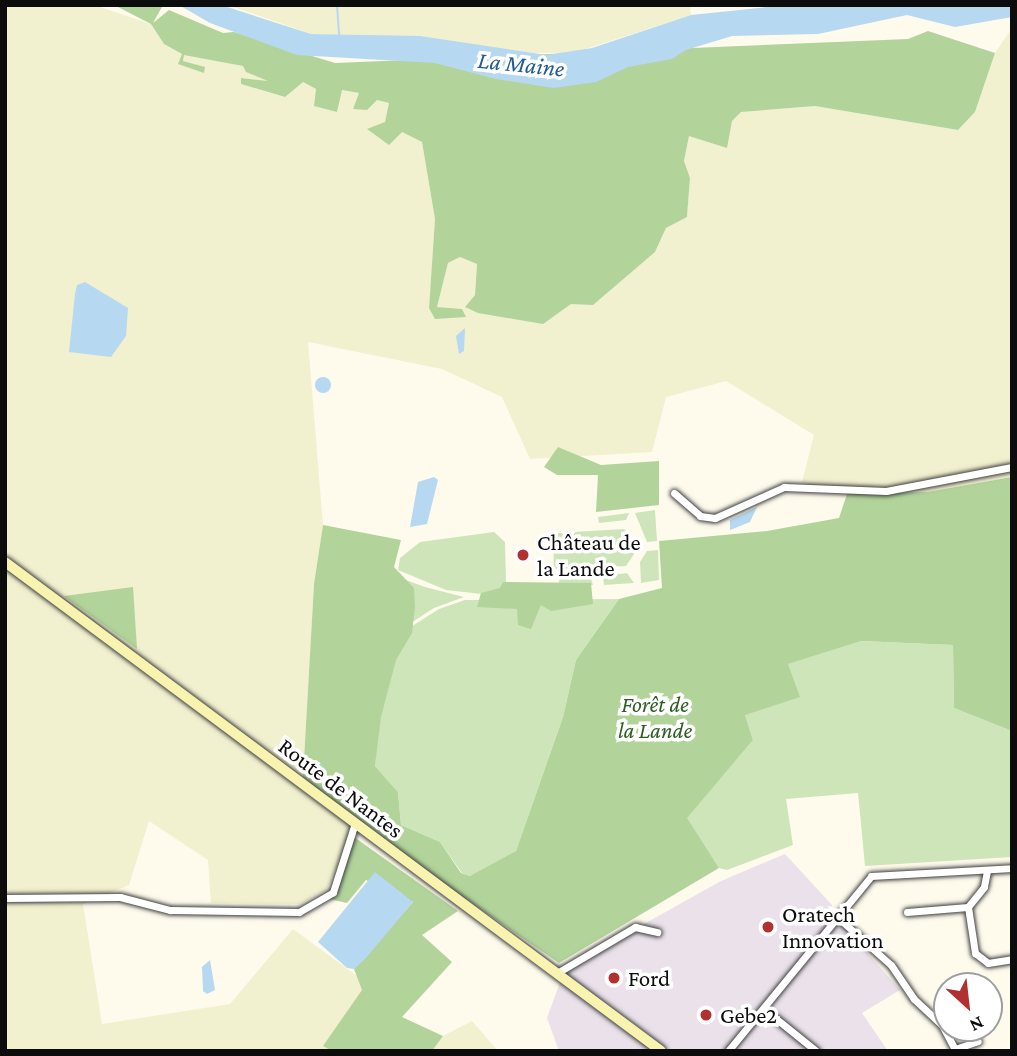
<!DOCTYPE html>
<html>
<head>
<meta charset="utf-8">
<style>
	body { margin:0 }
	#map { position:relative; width:1017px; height:1056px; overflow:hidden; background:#fefbed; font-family:"Crimson Pro",serif }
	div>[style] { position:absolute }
	.industrial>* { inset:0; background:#eae1eb }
	.farmland>* { inset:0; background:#f1f0cf }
	.green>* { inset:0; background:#cee5ba }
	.forest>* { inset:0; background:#b2d49a }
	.water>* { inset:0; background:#b6d8f1 }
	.round { border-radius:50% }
	.stream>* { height:2px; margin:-1px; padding:0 1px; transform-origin:1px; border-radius:1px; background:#b6d8f1 }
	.roads { filter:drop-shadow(0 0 2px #3f3f3f) drop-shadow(0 0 2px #3f3f3f) }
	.minor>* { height:7px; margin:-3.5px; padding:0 3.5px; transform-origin:3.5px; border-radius:3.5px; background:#fff }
	.secondary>* { height:10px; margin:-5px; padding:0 5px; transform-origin:5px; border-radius:5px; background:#f8f3ae }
	.dots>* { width:19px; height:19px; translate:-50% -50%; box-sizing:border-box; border:4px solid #fff; border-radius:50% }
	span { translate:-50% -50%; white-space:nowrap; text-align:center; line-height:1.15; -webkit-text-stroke:7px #fff; paint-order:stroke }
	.poi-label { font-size:23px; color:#0c0c0c }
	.left { translate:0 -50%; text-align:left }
	.park-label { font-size:23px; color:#2c5e22; font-style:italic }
	.street-label { font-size:23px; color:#0c0c0c }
	.water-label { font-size:24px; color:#205c93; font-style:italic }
	.frame { position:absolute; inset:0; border:7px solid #0c0c0c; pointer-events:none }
	.north { position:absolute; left:933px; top:972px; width:70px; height:70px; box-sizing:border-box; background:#fff; border:2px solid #9e9e9e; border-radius:50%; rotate:153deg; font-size:19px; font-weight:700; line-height:28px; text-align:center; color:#0c0c0c }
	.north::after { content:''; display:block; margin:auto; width:24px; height:32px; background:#b13030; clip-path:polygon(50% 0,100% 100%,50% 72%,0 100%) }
</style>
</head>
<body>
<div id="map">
	<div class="industrial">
		<div style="clip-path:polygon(785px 854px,832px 905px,827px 916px,849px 932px,900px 990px,862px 1013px,888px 1051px,559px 1051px,547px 1018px,559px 985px,574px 963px,721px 881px)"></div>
	</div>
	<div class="farmland">
		<div style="clip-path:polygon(9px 5px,94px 5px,151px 24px,164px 44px,182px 54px,179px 64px,204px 72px,205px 67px,183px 61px,184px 54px,243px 66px,272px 82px,242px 78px,241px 84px,285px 97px,302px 82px,316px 89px,337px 112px,341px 90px,360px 93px,353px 109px,377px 100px,390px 103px,385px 123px,368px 129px,402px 132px,422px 142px,435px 219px,429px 308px,462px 309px,437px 307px,448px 263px,460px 257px,477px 264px,475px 295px,465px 307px,554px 313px,655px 252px,666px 228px,687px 217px,690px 178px,684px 161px,689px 136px,732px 121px,741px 112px,815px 106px,958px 130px,975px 112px,995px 53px,1012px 28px,1012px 477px,927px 492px,847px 494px,802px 482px,814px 435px,726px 381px,666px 397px,652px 452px,530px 459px,502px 397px,442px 369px,308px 342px,323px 525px,314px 584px,303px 776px,355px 828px,326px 890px,300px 904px,211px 903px,208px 860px,149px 821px,129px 885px,83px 904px,102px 1024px,230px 1004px,293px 929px,357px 976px,368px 992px,324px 1046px,332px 1051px,5px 1051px,5px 9px)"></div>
		<div style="clip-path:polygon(228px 5px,690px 5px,691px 15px,573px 53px,534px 53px,357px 35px,311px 34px)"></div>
		<div style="clip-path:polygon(472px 1021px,498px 1051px,432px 1051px,443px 1036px)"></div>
	</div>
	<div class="green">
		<div style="clip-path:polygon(655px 510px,657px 541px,647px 542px,635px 513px)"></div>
		<div style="clip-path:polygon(629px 513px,626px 520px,599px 523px,598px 517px)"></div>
		<div style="clip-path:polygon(624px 529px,640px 545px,626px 566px,559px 571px,554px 567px,553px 537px,556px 533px)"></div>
		<div style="clip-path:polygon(494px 532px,505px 542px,506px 580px,505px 587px,491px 595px,446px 590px,398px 570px,400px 558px,420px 542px)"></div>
		<div style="clip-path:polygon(658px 550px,659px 580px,641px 583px,640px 562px,647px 551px)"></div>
		<div style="clip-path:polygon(627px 573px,634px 583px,604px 585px,603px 576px)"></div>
		<div style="clip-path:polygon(560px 577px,590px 576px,593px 585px,558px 587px)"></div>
		<div style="clip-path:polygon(403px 579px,425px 587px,464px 597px,434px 608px,400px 630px)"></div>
		<div style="clip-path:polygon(619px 599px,576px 660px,563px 717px,516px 851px,485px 870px,470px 876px,462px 873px,440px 842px,401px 825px,398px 792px,375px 766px,383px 675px,401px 633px,439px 609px,465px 600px)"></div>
		<div style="clip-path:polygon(860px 641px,953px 645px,954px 708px,1012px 731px,1012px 857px,865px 866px,858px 793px,786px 799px,793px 845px,727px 870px,719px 868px,686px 818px,753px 740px,745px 715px,787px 664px)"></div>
	</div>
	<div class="forest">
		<div style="clip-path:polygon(114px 5px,163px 5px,153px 23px,169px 10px,223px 33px,234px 32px,335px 63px,908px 39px,928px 31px,995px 53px,975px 112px,958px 130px,815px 106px,741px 112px,732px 121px,727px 148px,689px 136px,684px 161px,690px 178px,687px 217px,666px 228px,655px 252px,593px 305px,571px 304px,543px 324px,478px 313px,465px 307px,475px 295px,477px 264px,460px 257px,448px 263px,437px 307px,462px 309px,466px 317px,435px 319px,429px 308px,435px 219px,422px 142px,402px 132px,389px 145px,367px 129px,385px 122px,389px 103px,377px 100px,367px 110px,353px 109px,359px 93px,342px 90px,337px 112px,314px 106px,316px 89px,303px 82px,285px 97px,241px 84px,241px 78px,268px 81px,246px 72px,243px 66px,184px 55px,183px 61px,205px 67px,204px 73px,178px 64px,182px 54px,164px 44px,151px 24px)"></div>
		<div style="clip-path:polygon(558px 447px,601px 465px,659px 461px,659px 505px,596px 512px,598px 475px,557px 475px,544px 467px)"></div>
		<div style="clip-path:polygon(1012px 477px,1012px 731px,954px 708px,953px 645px,861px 641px,788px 664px,800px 697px,745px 715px,753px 740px,687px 818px,719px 868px,559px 963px,355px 823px,303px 777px,314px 584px,323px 525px,401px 540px,394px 567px,414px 588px,415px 607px,412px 633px,396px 660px,381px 717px,375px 766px,398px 792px,401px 825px,440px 842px,461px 873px,470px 876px,516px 851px,563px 717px,576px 660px,619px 599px,662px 588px,659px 541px,767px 531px,839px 518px,847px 494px,927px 492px)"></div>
		<div style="clip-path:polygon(503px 582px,591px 583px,593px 604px,551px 611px,541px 605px,531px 629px,518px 625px,517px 609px,477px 607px,481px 593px,500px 588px)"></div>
		<div style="clip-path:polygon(133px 587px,137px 649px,64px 596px)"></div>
		<div style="clip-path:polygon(354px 837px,458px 911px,422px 935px,452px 962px,402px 1017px,443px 1036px,432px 1051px,332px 1051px,323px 1046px,362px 990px,354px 969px,413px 902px,366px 880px,347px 903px,329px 899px,338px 889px)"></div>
	</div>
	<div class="water">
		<div style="clip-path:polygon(179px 5px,221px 5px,311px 34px,420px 36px,547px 55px,592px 48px,691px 15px,787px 5px,1012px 5px,1012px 17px,955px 27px,907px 15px,818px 34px,732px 36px,686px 50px,672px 59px,628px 67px,596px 82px,554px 88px,496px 79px,435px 63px,297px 55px,210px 23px)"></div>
		<div style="clip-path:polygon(85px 282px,128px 308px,126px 336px,111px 357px,69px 352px,75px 294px,77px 285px)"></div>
		<div style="clip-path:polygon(465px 328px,464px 351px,459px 354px,456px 336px)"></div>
		<div class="round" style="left:315px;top:377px;width:16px;height:16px"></div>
		<div style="clip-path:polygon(434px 477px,438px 480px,427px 524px,410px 527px,418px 482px)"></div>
		<div style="clip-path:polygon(757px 507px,750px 522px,730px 530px,730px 520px)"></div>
		<div style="clip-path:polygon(375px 872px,413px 902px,365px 959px,354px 969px,347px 968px,318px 942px)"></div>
		<div style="clip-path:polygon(210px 960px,215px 990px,207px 994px,203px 991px,202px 967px)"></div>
	</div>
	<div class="stream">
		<div style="left:337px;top:5px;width:31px;rotate:86deg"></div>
	</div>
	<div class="roads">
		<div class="minor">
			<div style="left:674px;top:493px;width:35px;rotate:41deg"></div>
			<div style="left:700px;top:516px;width:15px;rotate:8deg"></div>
			<div style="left:715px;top:518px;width:76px;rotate:-24.2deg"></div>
			<div style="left:784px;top:487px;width:102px;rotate:2.2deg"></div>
			<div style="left:886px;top:491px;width:128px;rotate:-10.8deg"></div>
			<div style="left:987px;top:871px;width:16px;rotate:101deg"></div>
			<div style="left:984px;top:887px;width:26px;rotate:129deg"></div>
			<div style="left:968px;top:907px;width:47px;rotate:81.3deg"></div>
			<div style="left:975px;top:953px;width:16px;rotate:38deg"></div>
			<div style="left:988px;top:963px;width:24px;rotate:-9deg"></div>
			<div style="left:5px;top:898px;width:115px;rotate:-0.5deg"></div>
			<div style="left:120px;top:897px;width:52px;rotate:14.6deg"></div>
			<div style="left:170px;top:910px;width:129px;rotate:0.9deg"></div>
			<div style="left:299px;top:912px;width:39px;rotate:-30deg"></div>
			<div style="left:333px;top:892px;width:72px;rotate:-72.3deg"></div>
			<div style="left:907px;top:912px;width:61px;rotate:-4.7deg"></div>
			<div style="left:835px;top:915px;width:75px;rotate:41.8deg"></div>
			<div style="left:891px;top:965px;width:41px;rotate:55.9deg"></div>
			<div style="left:914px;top:999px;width:38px;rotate:43deg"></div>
			<div style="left:942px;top:1025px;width:30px;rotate:62deg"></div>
			<div style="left:557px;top:973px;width:91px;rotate:-30.5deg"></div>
			<div style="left:635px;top:927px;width:23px;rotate:13deg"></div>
			<div style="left:764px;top:1009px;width:67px;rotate:38.9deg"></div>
			<div style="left:955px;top:1049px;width:24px;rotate:-19deg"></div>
			<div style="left:728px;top:1051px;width:226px;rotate:-50.7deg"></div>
			<div style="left:871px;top:876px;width:141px;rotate:-3.2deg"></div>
		</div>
		<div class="secondary">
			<div style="left:5px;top:562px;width:818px;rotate:36.7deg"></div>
		</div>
	</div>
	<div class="dots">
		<div style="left:523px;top:555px;background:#b13030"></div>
		<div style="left:768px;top:927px;background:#b13030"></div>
		<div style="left:614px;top:978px;background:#b13030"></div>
		<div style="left:706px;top:1015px;background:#b13030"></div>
	</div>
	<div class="poi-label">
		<span class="left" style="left:537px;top:555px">Château de<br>la Lande</span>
		<span class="left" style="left:782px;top:927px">Oratech<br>Innovation</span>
		<span class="left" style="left:628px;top:978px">Ford</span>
		<span class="left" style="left:720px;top:1015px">Gebe2</span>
	</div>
	<div class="park-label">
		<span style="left:655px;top:717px">Forêt de<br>la Lande</span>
	</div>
	<div class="street-label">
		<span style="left:341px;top:788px;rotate:37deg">Route de Nantes</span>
	</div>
	<div class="water-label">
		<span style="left:521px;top:64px;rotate:6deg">La Maine</span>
	</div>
	<div class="frame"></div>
	<div class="north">N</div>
</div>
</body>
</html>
